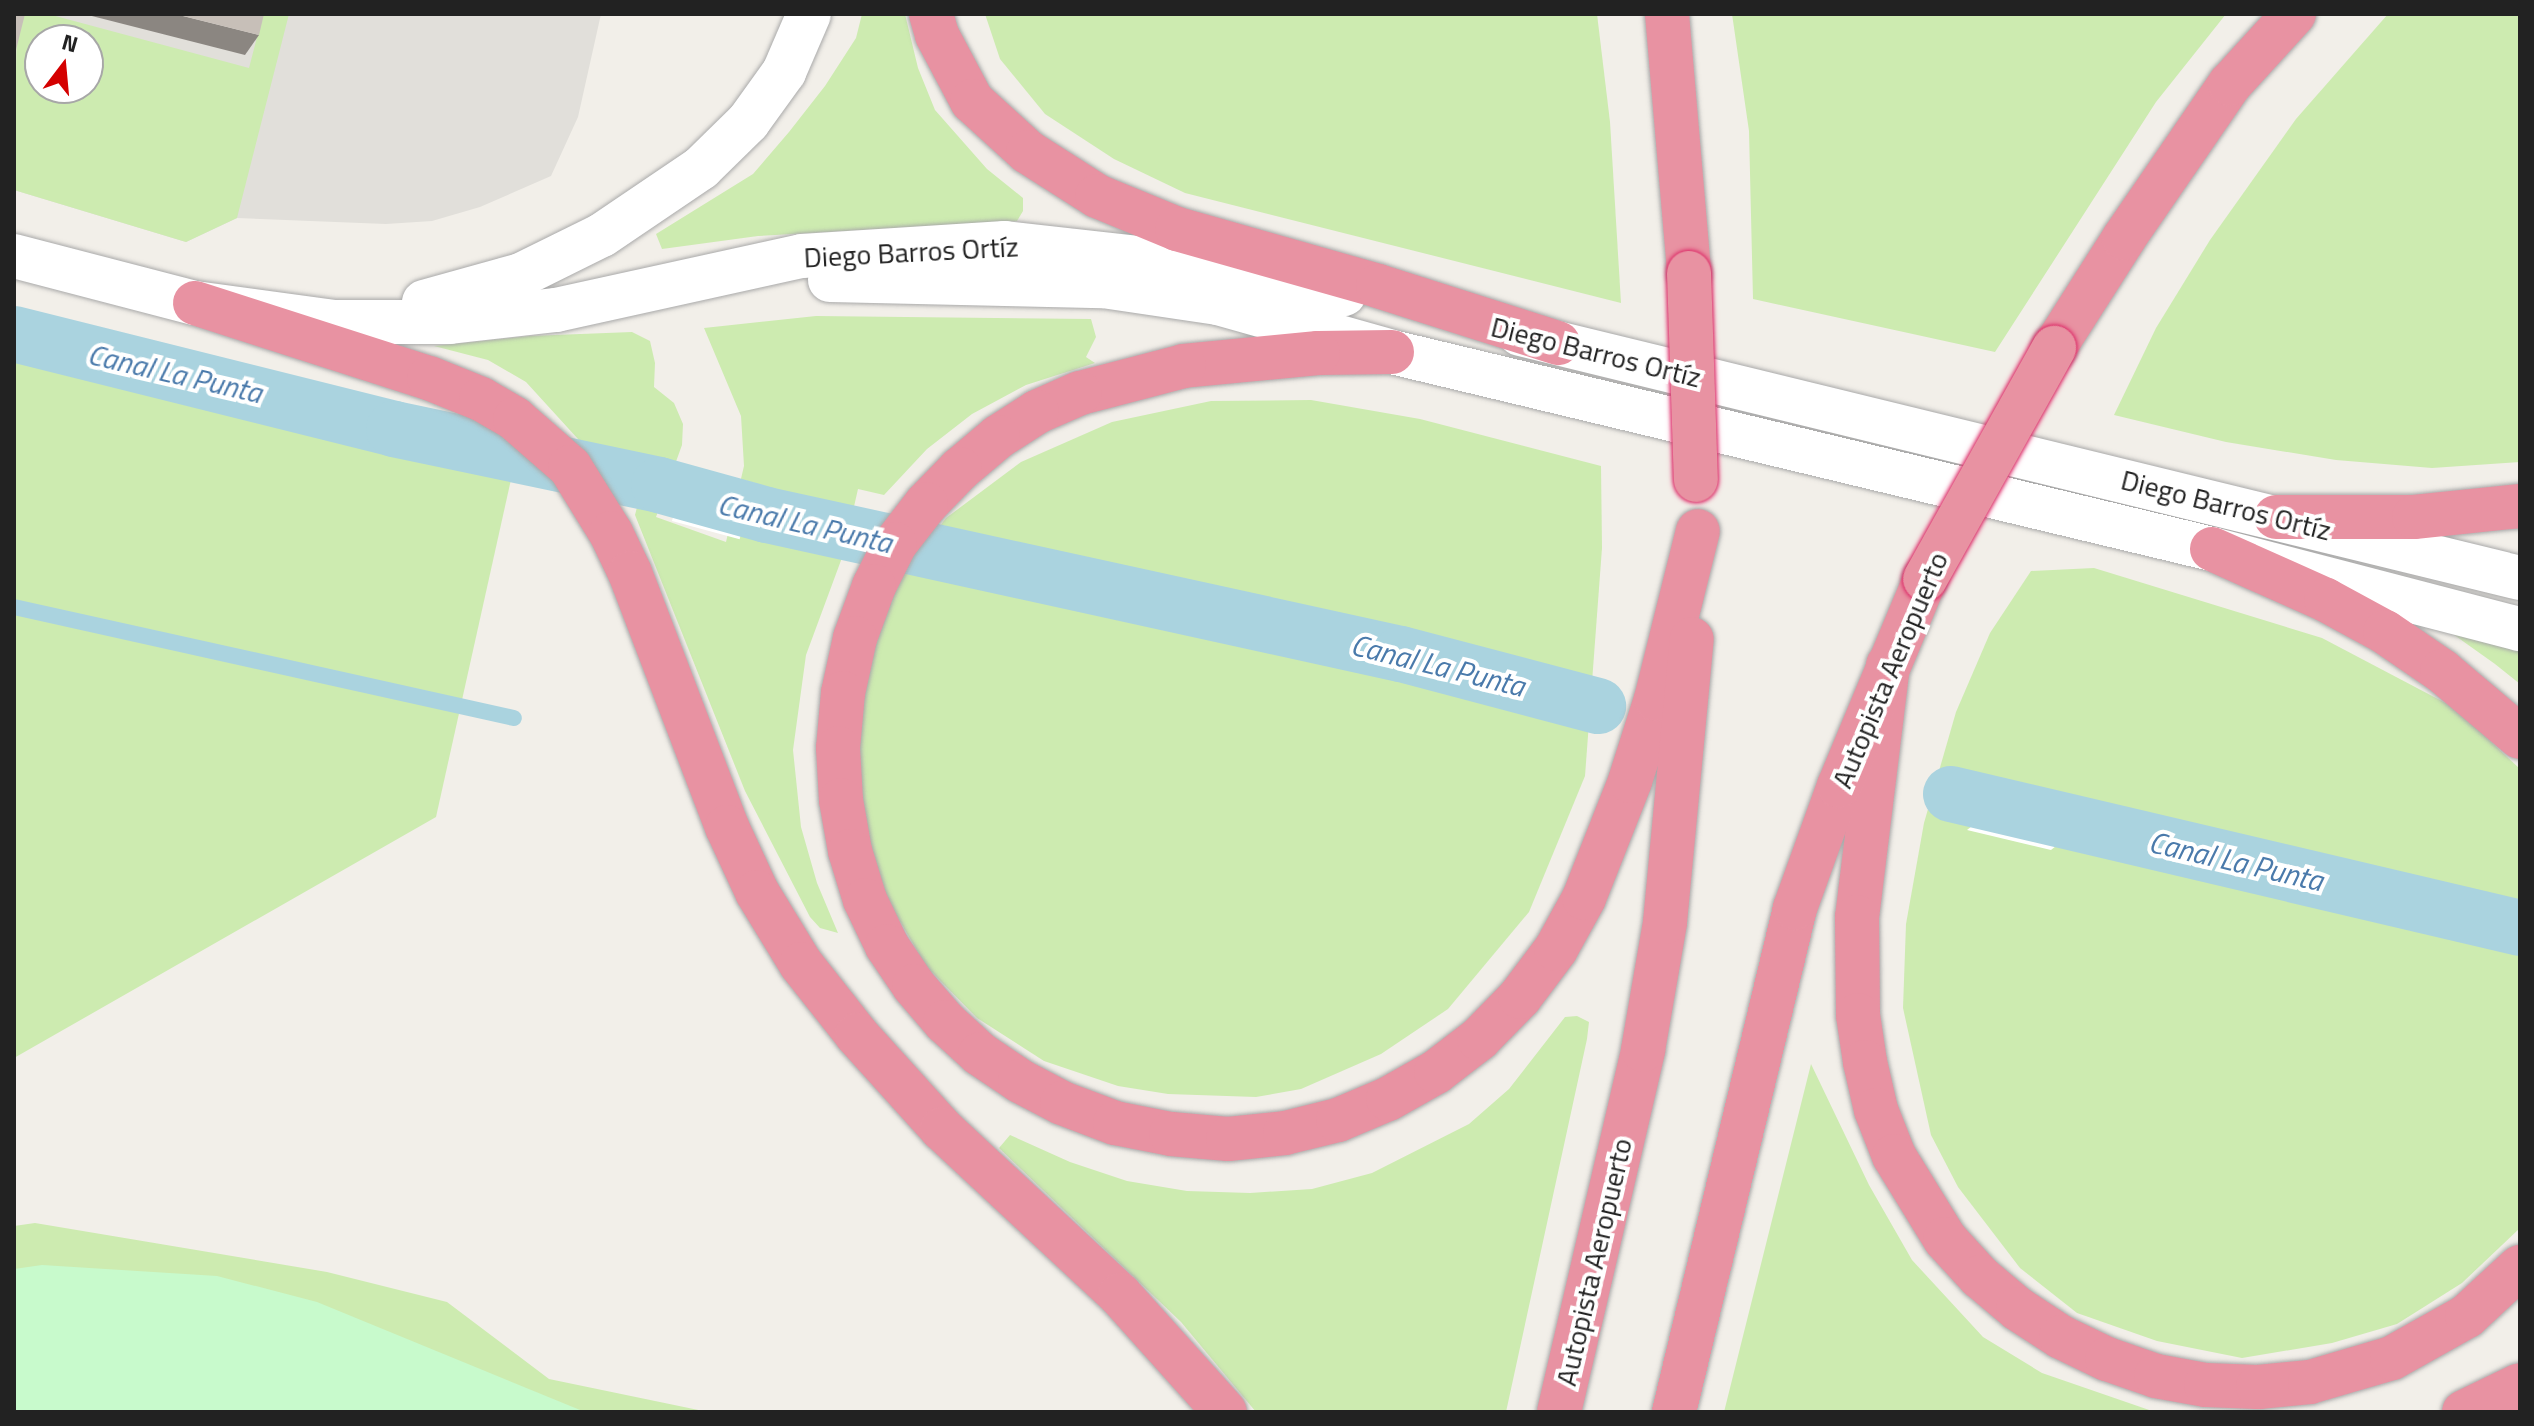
<!DOCTYPE html>
<html>
<head>
<meta charset="utf-8">
<style>
	body { margin:0 }
	#map { position:relative; width:2534px; height:1426px; overflow:hidden; background:#f2efe9; font-family:"Titillium Web",sans-serif }
	div>[style] { position:absolute }
	.airport>* { inset:0; background:#e1dfda }
	.grass>* { inset:0; background:#cdebb0 }
	.park>* { inset:0; background:#c8facc }
	.pier>* { inset:0; background:#fff; transform-origin:0 0 }
	.stream>* { height:16px; margin:-8px; padding:0 8px; transform-origin:8px; border-radius:8px; background:#aad3df }
	.canal>* { height:56px; margin:-28px; padding:0 28px; transform-origin:28px; border-radius:28px; background:#aad3df }
	.roads { filter:drop-shadow(0 0 2px #a9a9a9) drop-shadow(0 0 2px #a9a9a9) }
	.minor>* { height:44px; margin:-22px; padding:0 22px; transform-origin:22px; border-radius:22px; background:#fff }
	.highway>* { height:44px; margin:-22px; padding:0 22px; transform-origin:22px; border-radius:22px; background:#e892a2 }
	.bridges { filter:drop-shadow(0 0 2px #dc2a67) drop-shadow(0 0 2px #dc2a67) }
	.highway-bridge>* { height:44px; margin:-22px; padding:0 22px; transform-origin:22px; border-radius:22px; background:#e892a2 }
	.shaded-wall>* { inset:0; background:#8b8681 }
	.building>* { inset:0; background:#c7bfb8 }
	span { translate:-50% -50%; white-space:nowrap; text-align:center; line-height:1.15; -webkit-text-stroke:8px #fff; paint-order:stroke }
	.street-label { font-size:28px; color:#222 }
	.water-label { font-size:30px; color:#4a7aab; font-style:italic }
	.frame { position:absolute; inset:0; border:16px solid #222; pointer-events:none }
	.north { position:absolute; left:24px; top:24px; width:80px; height:80px; box-sizing:border-box; background:#fff; border:2px solid #a7a7a7; border-radius:50%; rotate:16deg; font-size:22px; font-weight:700; line-height:32px; text-align:center; color:#222 }
	.north::after { content:''; display:block; margin:auto; width:28px; height:36px; background:#d40000; clip-path:polygon(50% 0,100% 100%,50% 72%,0 100%) }
</style>
</head>
<body>
<div id="map">
	<div class="airport">
		<div style="clip-path:polygon(evenodd,14px 14px,601px 14px,578px 117px,551px 176px,480px 207px,432px 221px,386px 224px,237px 218px,186px 242px,14px 190px,14px 14px,40px 40px,88px 40px,88px 88px,40px 88px,40px 40px)"></div>
	</div>
	<div class="grass">
		<div style="clip-path:polygon(evenodd,17px 14px,48px 14px,249px 68px,263px 14px,289px 14px,237px 218px,186px 242px,14px 190px,17px 14px,40px 40px,88px 40px,88px 88px,40px 88px,40px 40px)"></div>
		<div style="clip-path:polygon(862px 14px,905px 14px,918px 68px,935px 110px,987px 169px,1023px 198px,1023px 211px,1017px 221px,758px 236px,662px 249px,656px 234px,753px 174px,789px 132px,825px 86px,856px 38px)"></div>
		<div style="clip-path:polygon(985px 14px,1597px 14px,1610px 122px,1621px 303px,1185px 193px,1114px 159px,1045px 114px,1000px 59px)"></div>
		<div style="clip-path:polygon(1732px 14px,2226px 14px,2156px 102px,1995px 352px,1753px 299px,1749px 131px)"></div>
		<div style="clip-path:polygon(2388px 14px,2520px 14px,2520px 462px,2432px 468px,2336px 460px,2226px 442px,2114px 415px,2156px 328px,2210px 240px,2296px 119px)"></div>
		<div style="clip-path:polygon(816px 316px,1091px 319px,1096px 337px,1086px 357px,1095px 363px,1026px 385px,972px 414px,927px 449px,884px 495px,858px 489px,843px 555px,806px 655px,793px 750px,801px 827px,817px 883px,838px 933px,820px 928px,810px 917px,745px 791px,635px 515px,646px 472px,588px 450px,526px 382px,488px 360px,434px 346px,529px 336px,632px 332px,650px 341px,655px 363px,654px 387px,674px 403px,683px 424px,682px 445px,656px 517px,726px 542px,744px 466px,741px 416px,704px 328px)"></div>
		<div style="clip-path:polygon(14px 358px,512px 475px,436px 817px,14px 1058px)"></div>
		<div style="clip-path:polygon(1311px 400px,1420px 419px,1601px 466px,1602px 548px,1585px 776px,1529px 912px,1448px 1009px,1381px 1054px,1301px 1089px,1256px 1097px,1168px 1094px,1118px 1086px,1044px 1061px,977px 1018px,926px 966px,887px 899px,860px 830px,856px 745px,863px 673px,895px 585px,946px 518px,1021px 462px,1112px 422px,1211px 401px)"></div>
		<div style="clip-path:polygon(2094px 568px,2322px 638px,2455px 708px,2520px 769px,2520px 1228px,2462px 1283px,2397px 1324px,2332px 1343px,2242px 1358px,2157px 1341px,2077px 1313px,2020px 1268px,1958px 1187px,1931px 1135px,1903px 1008px,1906px 924px,1924px 823px,1956px 712px,1990px 633px,2031px 571px)"></div>
		<div style="clip-path:polygon(2450px 632px,2520px 647px,2520px 684px,2495px 664px)"></div>
		<div style="clip-path:polygon(1577px 1016px,1589px 1022px,1587px 1039px,1506px 1412px,1256px 1412px,1181px 1322px,999px 1148px,1010px 1135px,1070px 1162px,1127px 1181px,1187px 1191px,1250px 1193px,1312px 1189px,1372px 1173px,1469px 1124px,1509px 1089px,1565px 1017px)"></div>
		<div style="clip-path:polygon(1811px 1064px,1869px 1185px,1912px 1260px,1983px 1337px,2042px 1373px,2155px 1412px,1724px 1412px)"></div>
		<div style="clip-path:polygon(35px 1223px,327px 1272px,447px 1302px,549px 1379px,708px 1412px,14px 1412px,14px 1226px)"></div>
	</div>
	<div class="park">
		<div style="clip-path:polygon(42px 1265px,217px 1276px,317px 1302px,585px 1412px,14px 1412px,14px 1269px)"></div>
	</div>
	<div class="pier">
		<div style="left:687px;top:465px;width:70px;height:58px;rotate:15deg"></div>
		<div style="clip-path:polygon(2023px 785px,2106px 806px,2051px 850px,1967px 830px)"></div>
	</div>
	<div class="stream">
		<div style="left:14px;top:607px;width:512px;rotate:12.52deg"></div>
	</div>
	<div class="canal">
		<div style="left:14px;top:334px;width:392px;rotate:14deg"></div>
		<div style="left:394px;top:429px;width:271px;rotate:11.9deg"></div>
		<div style="left:659px;top:485px;width:112px;rotate:15.5deg"></div>
		<div style="left:767px;top:515px;width:649px;rotate:12.37deg"></div>
		<div style="left:1401px;top:654px;width:204px;rotate:14.8deg"></div>
		<div style="left:1951px;top:794px;width:585px;rotate:13.25deg"></div>
	</div>
	<div class="roads">
		<div class="minor">
			<div style="left:14px;top:256px;width:187px;rotate:14.6deg"></div>
			<div style="left:195px;top:303px;width:139px;rotate:7.8deg"></div>
			<div style="left:333px;top:322px;width:117px"></div>
			<div style="left:450px;top:322px;width:107px;rotate:-6.5deg"></div>
			<div style="left:556px;top:310px;width:252px;rotate:-12.4deg"></div>
			<div style="left:802px;top:256px;width:203px;rotate:-3.7deg"></div>
			<div style="left:1005px;top:243px;width:180px;rotate:6.4deg"></div>
			<div style="left:1184px;top:263px;width:163px;rotate:11deg"></div>
			<div style="left:830px;top:280px;width:273px;rotate:1.3deg"></div>
			<div style="left:1103px;top:286px;width:116px;rotate:8.4deg"></div>
			<div style="left:1218px;top:303px;width:181px;rotate:15.7deg"></div>
			<div style="left:1392px;top:352px;width:843px;rotate:13.51deg"></div>
			<div style="left:2212px;top:549px;width:318px;rotate:14.6deg"></div>
			<div style="left:424px;top:302px;width:101px;rotate:-15.6deg"></div>
			<div style="left:521px;top:275px;width:90px;rotate:-26.3deg"></div>
			<div style="left:602px;top:235px;width:120px;rotate:-34.1deg"></div>
			<div style="left:701px;top:168px;width:66px;rotate:-44.4deg"></div>
			<div style="left:748px;top:122px;width:62px;rotate:-54.2deg"></div>
			<div style="left:784px;top:72px;width:63px;rotate:-66.7deg"></div>
			<div style="left:1520px;top:334px;width:1029px;rotate:13.71deg"></div>
		</div>
		<div class="highway">
			<div style="left:931px;top:14px;width:22px;rotate:74deg"></div>
			<div style="left:937px;top:35px;width:75px;rotate:62.1deg"></div>
			<div style="left:972px;top:101px;width:76px;rotate:42.3deg"></div>
			<div style="left:1028px;top:152px;width:82px;rotate:32.5deg"></div>
			<div style="left:1097px;top:196px;width:87px;rotate:22.4deg"></div>
			<div style="left:1177px;top:229px;width:209px;rotate:15.8deg"></div>
			<div style="left:1378px;top:286px;width:189px;rotate:17.6deg"></div>
			<div style="left:1667px;top:14px;width:260px;rotate:85.1deg"></div>
			<div style="left:195px;top:303px;width:246px;rotate:17.8deg"></div>
			<div style="left:429px;top:378px;width:56px;rotate:22deg"></div>
			<div style="left:481px;top:399px;width:39px;rotate:30deg"></div>
			<div style="left:515px;top:419px;width:73px;rotate:41.1deg"></div>
			<div style="left:570px;top:467px;width:78px;rotate:58.2deg"></div>
			<div style="left:611px;top:533px;width:44px;rotate:64.6deg"></div>
			<div style="left:630px;top:573px;width:272px;rotate:69.1deg"></div>
			<div style="left:727px;top:827px;width:72px;rotate:65.2deg"></div>
			<div style="left:757px;top:892px;width:84px;rotate:58.6deg"></div>
			<div style="left:801px;top:964px;width:90px;rotate:51.7deg"></div>
			<div style="left:857px;top:1035px;width:127px;rotate:47.9deg"></div>
			<div style="left:942px;top:1129px;width:243px;rotate:43deg"></div>
			<div style="left:1120px;top:1295px;width:157px;rotate:48.1deg"></div>
			<div style="left:2054px;top:348px;width:130px;rotate:-57.5deg"></div>
			<div style="left:2124px;top:238px;width:187px;rotate:-55.5deg"></div>
			<div style="left:2230px;top:84px;width:95px;rotate:-47.6deg"></div>
			<div style="left:1392px;top:352px;width:74px;rotate:179.2deg"></div>
			<div style="left:1318px;top:353px;width:135px;rotate:174.5deg"></div>
			<div style="left:1184px;top:366px;width:107px;rotate:165.4deg"></div>
			<div style="left:1080px;top:393px;width:47px;rotate:156.2deg"></div>
			<div style="left:1037px;top:412px;width:46px;rotate:147.3deg"></div>
			<div style="left:998px;top:437px;width:50px;rotate:139.9deg"></div>
			<div style="left:960px;top:469px;width:49px;rotate:134.2deg"></div>
			<div style="left:926px;top:504px;width:51px;rotate:127.8deg"></div>
			<div style="left:895px;top:544px;width:47px;rotate:116.6deg"></div>
			<div style="left:874px;top:586px;width:55px;rotate:110.1deg"></div>
			<div style="left:855px;top:638px;width:56px;rotate:102.3deg"></div>
			<div style="left:843px;top:693px;width:55px;rotate:95.2deg"></div>
			<div style="left:838px;top:748px;width:52px;rotate:86.7deg"></div>
			<div style="left:841px;top:800px;width:52px;rotate:80deg"></div>
			<div style="left:850px;top:851px;width:51px;rotate:73deg"></div>
			<div style="left:865px;top:900px;width:51px;rotate:64.4deg"></div>
			<div style="left:887px;top:946px;width:48px;rotate:56deg"></div>
			<div style="left:914px;top:986px;width:48px;rotate:49.3deg"></div>
			<div style="left:945px;top:1022px;width:47px;rotate:42.4deg"></div>
			<div style="left:980px;top:1054px;width:48px;rotate:34deg"></div>
			<div style="left:1020px;top:1081px;width:47px;rotate:27.6deg"></div>
			<div style="left:1062px;top:1103px;width:57px;rotate:20.7deg"></div>
			<div style="left:1115px;top:1123px;width:57px;rotate:11.1deg"></div>
			<div style="left:1171px;top:1134px;width:57px;rotate:5deg"></div>
			<div style="left:1228px;top:1139px;width:57px;rotate:-6deg"></div>
			<div style="left:1285px;top:1133px;width:55px;rotate:-13.8deg"></div>
			<div style="left:1338px;top:1120px;width:54px;rotate:-22.8deg"></div>
			<div style="left:1388px;top:1099px;width:55px;rotate:-29.4deg"></div>
			<div style="left:1436px;top:1072px;width:54px;rotate:-37.5deg"></div>
			<div style="left:1479px;top:1039px;width:59px;rotate:-45.7deg"></div>
			<div style="left:1520px;top:997px;width:60px;rotate:-53.1deg"></div>
			<div style="left:1556px;top:949px;width:58px;rotate:-61.2deg"></div>
			<div style="left:1584px;top:898px;width:126px;rotate:-68.5deg"></div>
			<div style="left:1630px;top:781px;width:86px;rotate:-72.4deg"></div>
			<div style="left:1656px;top:699px;width:173px;rotate:-76deg"></div>
			<div style="left:2276px;top:517px;width:138px"></div>
			<div style="left:2414px;top:517px;width:107px;rotate:-5.9deg"></div>
			<div style="left:2212px;top:549px;width:125px;rotate:24.1deg"></div>
			<div style="left:2326px;top:600px;width:67px;rotate:28.5deg"></div>
			<div style="left:2385px;top:632px;width:69px;rotate:34.4deg"></div>
			<div style="left:2442px;top:671px;width:102px;rotate:40.2deg"></div>
			<div style="left:1888px;top:665px;width:254px;rotate:97deg"></div>
			<div style="left:1857px;top:917px;width:98px;rotate:89.4deg"></div>
			<div style="left:1858px;top:1015px;width:48px;rotate:81.5deg"></div>
			<div style="left:1865px;top:1062px;width:49px;rotate:77.1deg"></div>
			<div style="left:1876px;top:1110px;width:49px;rotate:68.6deg"></div>
			<div style="left:1894px;top:1156px;width:97px;rotate:58.4deg"></div>
			<div style="left:1945px;top:1239px;width:52px;rotate:47.4deg"></div>
			<div style="left:1980px;top:1277px;width:50px;rotate:40.1deg"></div>
			<div style="left:2018px;top:1309px;width:51px;rotate:33.1deg"></div>
			<div style="left:2061px;top:1337px;width:51px;rotate:25.6deg"></div>
			<div style="left:2107px;top:1359px;width:52px;rotate:19.1deg"></div>
			<div style="left:2156px;top:1376px;width:51px;rotate:10.2deg"></div>
			<div style="left:2206px;top:1385px;width:52px;rotate:2.2deg"></div>
			<div style="left:2258px;top:1387px;width:52px;rotate:-5.5deg"></div>
			<div style="left:2310px;top:1382px;width:85px;rotate:-16.3deg"></div>
			<div style="left:2392px;top:1358px;width:86px;rotate:-29.2deg"></div>
			<div style="left:2467px;top:1316px;width:72px;rotate:-42.8deg"></div>
			<div style="left:1559px;top:1412px;width:372px;rotate:-76.9deg"></div>
			<div style="left:1643px;top:1050px;width:130px;rotate:-80.2deg"></div>
			<div style="left:1665px;top:922px;width:284px;rotate:-84.6deg"></div>
			<div style="left:1674px;top:1412px;width:518px;rotate:-76.5deg"></div>
			<div style="left:1795px;top:908px;width:130px;rotate:-70.2deg"></div>
			<div style="left:1839px;top:786px;width:224px;rotate:-67.4deg"></div>
			<div style="left:2464px;top:1412px;width:62px;rotate:-25.7deg"></div>
		</div>
	</div>
	<div class="bridges">
		<div class="highway-bridge">
			<div style="left:1689px;top:273px;width:207px;rotate:88.1deg"></div>
			<div style="left:1925px;top:579px;width:265px;rotate:-60.8deg"></div>
		</div>
	</div>
	<div class="shaded-wall">
		<div style="clip-path:polygon(84px 14px,175px 14px,259px 35px,245px 55px)"></div>
	</div>
	<div class="building">
		<div style="clip-path:polygon(14px 14px,25px 14px,14px 58px)"></div>
		<div style="clip-path:polygon(175px 14px,264px 14px,259px 35px)"></div>
	</div>
	<div class="street-label">
		<span style="left:911px;top:252px;rotate:-3deg">Diego Barros Ortíz</span>
		<span style="left:1596px;top:352px;rotate:14deg">Diego Barros Ortíz</span>
		<span style="left:2226px;top:505px;rotate:14deg">Diego Barros Ortíz</span>
		<span style="left:1890px;top:670px;rotate:-67deg">Autopista Aeropuerto</span>
		<span style="left:1594px;top:1262px;rotate:-77deg">Autopista Aeropuerto</span>
	</div>
	<div class="water-label">
		<span style="left:175px;top:373px;rotate:13deg">Canal La Punta</span>
		<span style="left:805px;top:523px;rotate:13deg">Canal La Punta</span>
		<span style="left:1438px;top:665px;rotate:14deg">Canal La Punta</span>
		<span style="left:2236px;top:861px;rotate:13deg">Canal La Punta</span>
	</div>
	<div class="frame"></div>
	<div class="north">N</div>
</div>
</body>
</html>
